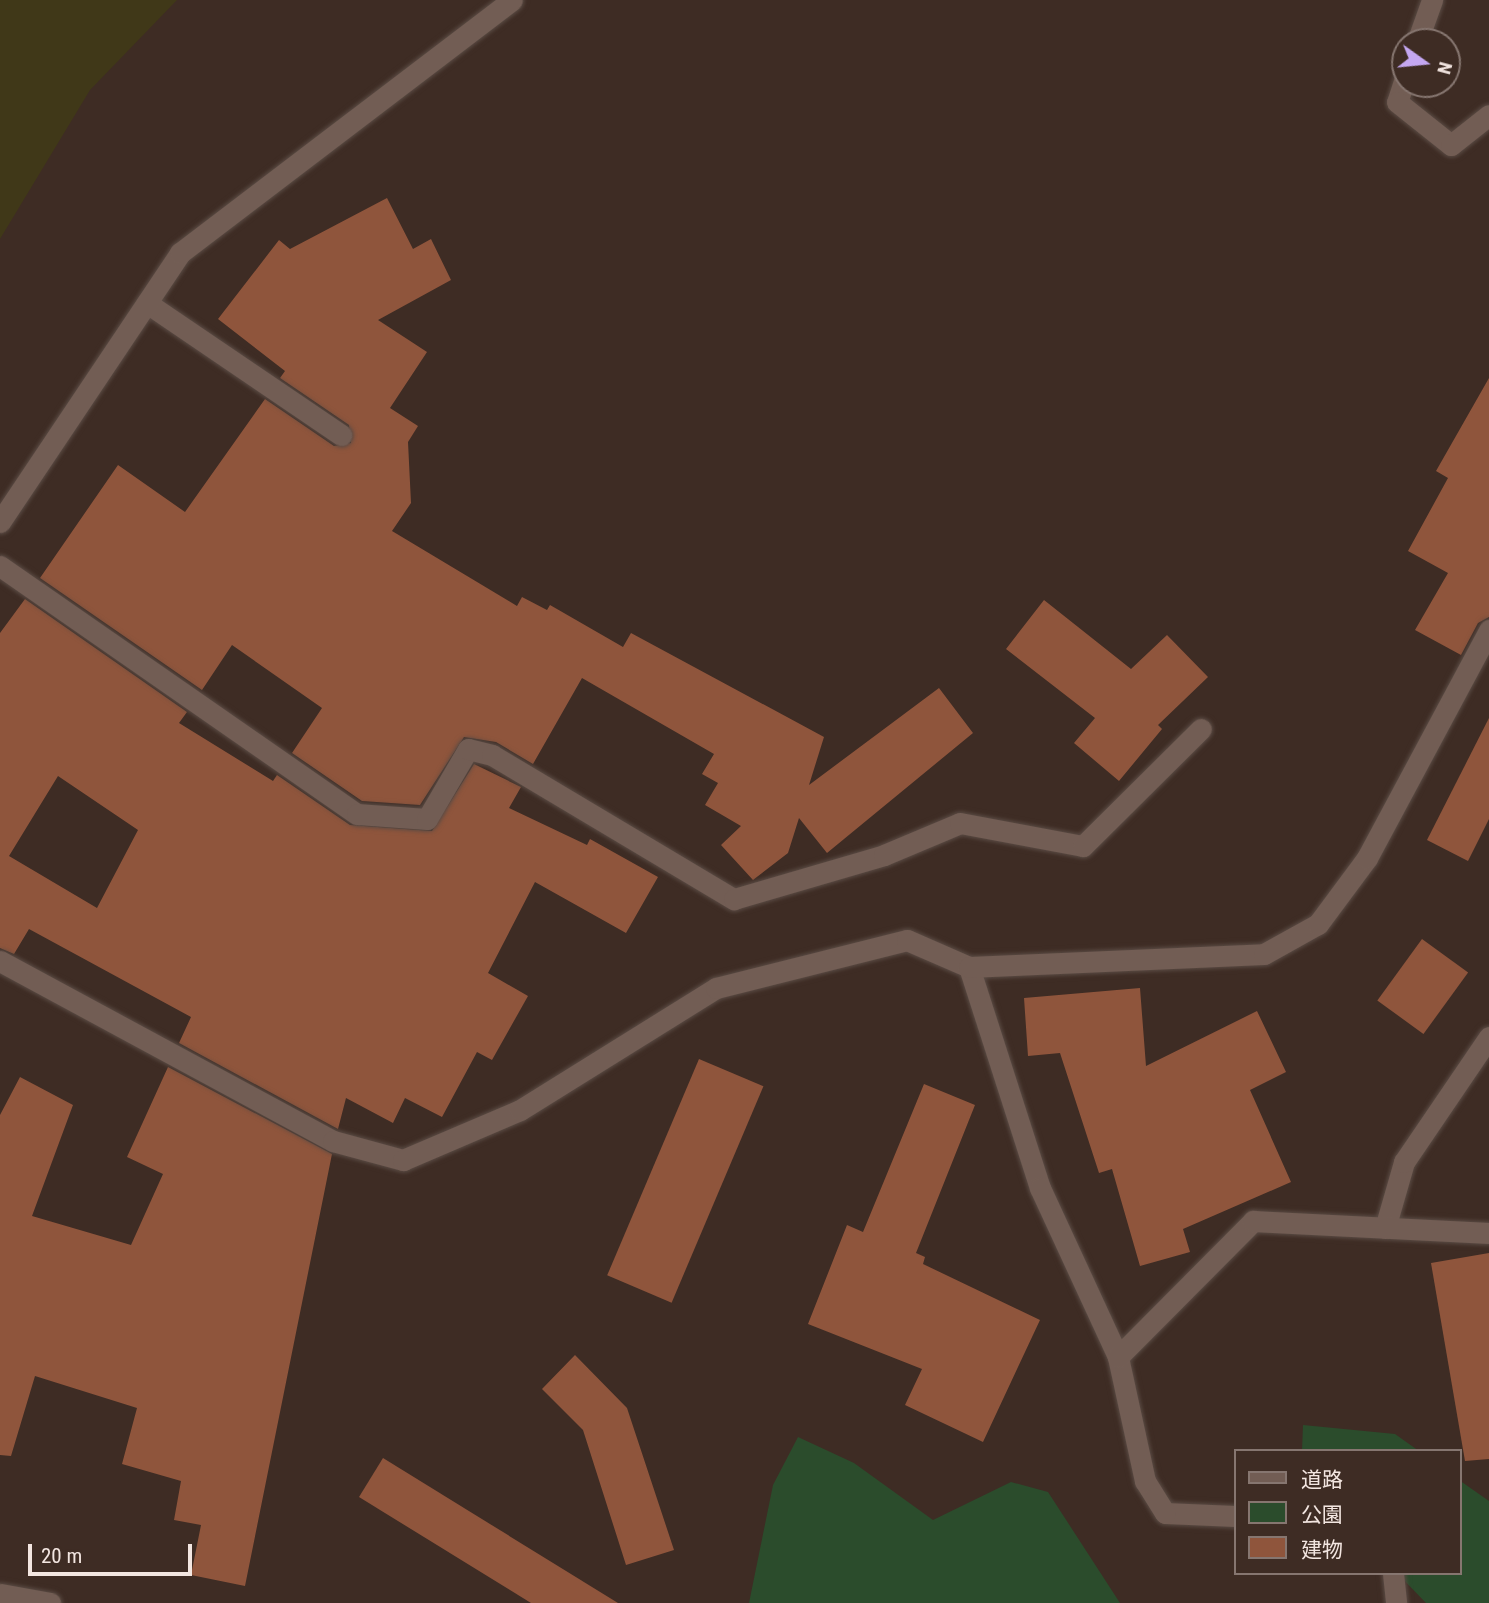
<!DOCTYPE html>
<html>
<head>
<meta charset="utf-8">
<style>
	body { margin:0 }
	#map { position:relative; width:1489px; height:1603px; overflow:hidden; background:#3e2c24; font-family:"Roboto Condensed","Noto Sans JP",sans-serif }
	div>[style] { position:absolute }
	.green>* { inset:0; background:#2b4c2c }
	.sand>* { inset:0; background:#403818 }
	.building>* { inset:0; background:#8f553c; transform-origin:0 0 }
	.roads { filter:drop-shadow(0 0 2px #5a4b44) drop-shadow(0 0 2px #5a4b44) }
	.minor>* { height:21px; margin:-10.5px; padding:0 10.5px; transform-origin:10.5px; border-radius:10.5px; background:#725d54 }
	span { translate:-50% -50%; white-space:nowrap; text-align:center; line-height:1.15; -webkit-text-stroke:6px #3e2c24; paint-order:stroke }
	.legend { position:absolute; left:1234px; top:1449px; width:228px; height:126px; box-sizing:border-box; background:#3e2c24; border:2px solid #867670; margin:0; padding:9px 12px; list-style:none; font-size:21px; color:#f3e6e1 }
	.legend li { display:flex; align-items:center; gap:14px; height:35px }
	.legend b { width:35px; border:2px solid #867670 }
	.north { position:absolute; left:1391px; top:28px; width:70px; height:70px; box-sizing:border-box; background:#3e2c24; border:2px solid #867670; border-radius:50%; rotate:105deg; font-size:19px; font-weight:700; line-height:28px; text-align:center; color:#f3e6e1 }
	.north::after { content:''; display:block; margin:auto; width:24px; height:32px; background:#c4a7f1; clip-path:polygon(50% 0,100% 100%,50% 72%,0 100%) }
	.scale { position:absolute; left:28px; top:1544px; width:164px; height:32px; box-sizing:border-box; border:4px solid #f3e6e1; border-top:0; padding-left:9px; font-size:21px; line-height:24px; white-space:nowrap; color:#f3e6e1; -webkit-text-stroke:5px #3e2c24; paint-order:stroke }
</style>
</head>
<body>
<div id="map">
	<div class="green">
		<div style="clip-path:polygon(1303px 1425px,1395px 1434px,1419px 1451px,1302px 1451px)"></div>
		<div style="clip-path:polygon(798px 1437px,854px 1463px,933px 1520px,1011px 1482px,1048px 1492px,1120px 1603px,749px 1603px,773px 1485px)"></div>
		<div style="clip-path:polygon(1459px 1480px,1489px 1501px,1489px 1603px,1426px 1603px,1397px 1573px,1459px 1573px)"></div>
	</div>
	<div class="sand">
		<div style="clip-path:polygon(0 0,177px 0,90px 90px,0 239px)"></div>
	</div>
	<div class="building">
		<div style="clip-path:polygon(387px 198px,413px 249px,431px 239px,451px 280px,378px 320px,427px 352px,390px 408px,418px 426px,408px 442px,411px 503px,392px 531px,517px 606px,522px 597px,547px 610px,550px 605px,623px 647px,631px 633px,824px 737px,809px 785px,939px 688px,973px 733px,827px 853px,799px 818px,788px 853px,753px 880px,721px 845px,741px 826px,705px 805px,718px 783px,702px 774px,714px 754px,582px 678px,533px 764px,496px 742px,464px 737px,420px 805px,362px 801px,292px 753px,322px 708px,232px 645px,202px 690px,40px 578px,118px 465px,185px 512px,265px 399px,334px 446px,351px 443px,349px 425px,280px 378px,285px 371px,218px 319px,279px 240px,290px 249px)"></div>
		<div style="clip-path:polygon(1489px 378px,1489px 617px,1478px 623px,1461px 655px,1415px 630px,1448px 573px,1408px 551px,1448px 478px,1436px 471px)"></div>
		<div style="clip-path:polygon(evenodd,25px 599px,187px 712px,179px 723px,273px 781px,277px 775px,350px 825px,432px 831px,474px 764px,521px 787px,509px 808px,587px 845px,590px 839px,658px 877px,626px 933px,535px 882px,488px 973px,528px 996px,492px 1060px,477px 1052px,442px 1117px,405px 1098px,393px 1123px,346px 1098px,338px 1129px,179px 1043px,191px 1017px,29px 929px,14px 954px,0 948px,0 633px,25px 599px,58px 776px,138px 830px,97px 908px,9px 856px,58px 776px)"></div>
		<div style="clip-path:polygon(1044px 600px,1131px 669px,1167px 635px,1208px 677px,1158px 725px,1162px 729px,1119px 781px,1074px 743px,1095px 718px,1006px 649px)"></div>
		<div style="clip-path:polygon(1489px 718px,1489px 819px,1468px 861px,1427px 840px)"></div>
		<div style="left:1422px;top:939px;width:57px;height:76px;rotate:36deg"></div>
		<div style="clip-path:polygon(1140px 988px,1146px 1066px,1257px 1011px,1286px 1072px,1250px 1090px,1291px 1182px,1183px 1229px,1190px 1252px,1140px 1266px,1112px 1169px,1099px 1173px,1060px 1053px,1028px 1056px,1024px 998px)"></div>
		<div style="left:699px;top:1059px;width:70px;height:235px;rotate:23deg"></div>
		<div style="clip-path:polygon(168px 1067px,332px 1154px,245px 1586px,191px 1575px,201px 1525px,174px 1520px,181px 1481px,122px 1464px,137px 1408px,35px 1376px,11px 1456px,0 1455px,0 1115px,20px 1077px,73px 1105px,32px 1216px,131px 1245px,163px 1174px,127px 1157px)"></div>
		<div style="clip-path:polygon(924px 1084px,975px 1105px,916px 1253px,925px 1257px,923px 1264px,1040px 1320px,983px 1442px,905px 1405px,922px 1369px,808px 1324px,847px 1225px,863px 1232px)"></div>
		<div style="clip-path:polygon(1489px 1253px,1489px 1459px,1465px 1461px,1431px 1263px)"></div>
		<div style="clip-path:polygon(575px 1355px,627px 1408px,674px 1550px,626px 1565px,583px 1430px,542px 1389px)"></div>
		<div style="clip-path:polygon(383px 1458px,618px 1603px,531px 1603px,359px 1497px)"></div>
	</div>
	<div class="roads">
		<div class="minor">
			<div style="left:1417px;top:42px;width:45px;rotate:-70.3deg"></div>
			<div style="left:1405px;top:78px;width:25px;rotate:108deg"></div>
			<div style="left:1397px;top:102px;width:69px;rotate:38.5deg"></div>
			<div style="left:1451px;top:145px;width:48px;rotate:-38.3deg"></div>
			<div style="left:147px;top:303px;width:235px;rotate:34.2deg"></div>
			<div style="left:0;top:522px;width:324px;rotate:-56.2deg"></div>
			<div style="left:180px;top:253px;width:417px;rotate:-37.3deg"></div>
			<div style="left:0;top:566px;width:435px;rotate:34.8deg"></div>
			<div style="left:357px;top:814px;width:70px;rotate:4.1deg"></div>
			<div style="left:427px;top:819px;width:81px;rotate:-59.6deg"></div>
			<div style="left:468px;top:749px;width:25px;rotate:14deg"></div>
			<div style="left:492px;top:755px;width:282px;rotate:30.8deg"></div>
			<div style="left:734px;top:899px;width:156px;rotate:-16.3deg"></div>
			<div style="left:884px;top:855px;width:82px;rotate:-22.8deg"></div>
			<div style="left:960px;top:823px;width:125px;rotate:10.6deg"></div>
			<div style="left:1083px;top:846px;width:166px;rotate:-44.8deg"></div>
			<div style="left:0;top:961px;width:379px;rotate:28.4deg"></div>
			<div style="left:333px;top:1141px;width:73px;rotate:15.2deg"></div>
			<div style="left:403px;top:1160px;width:127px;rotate:-23.1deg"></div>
			<div style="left:520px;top:1110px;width:231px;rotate:-31.9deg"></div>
			<div style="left:716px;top:988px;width:197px;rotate:-14.1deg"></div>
			<div style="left:907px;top:940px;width:68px;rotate:23.5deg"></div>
			<div style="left:969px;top:967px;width:232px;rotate:72.2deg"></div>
			<div style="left:1040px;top:1188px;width:186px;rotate:65.2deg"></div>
			<div style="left:969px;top:967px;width:295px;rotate:-2.5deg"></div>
			<div style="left:1264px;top:954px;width:62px;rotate:-29.1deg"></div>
			<div style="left:1318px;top:924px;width:82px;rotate:-53.4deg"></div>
			<div style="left:1367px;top:858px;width:259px;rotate:-61.8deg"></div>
			<div style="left:1385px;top:1228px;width:69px;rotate:-73.9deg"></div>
			<div style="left:1404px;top:1162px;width:151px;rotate:-55.8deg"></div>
			<div style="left:1235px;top:1516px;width:70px;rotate:-177.5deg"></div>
			<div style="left:1165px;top:1513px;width:38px;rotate:-122deg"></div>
			<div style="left:1145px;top:1481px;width:127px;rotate:-102.3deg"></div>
			<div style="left:1118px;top:1357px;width:192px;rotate:-45.2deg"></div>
			<div style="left:1253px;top:1221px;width:236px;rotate:2.9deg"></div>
			<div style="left:1393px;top:1573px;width:30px;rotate:84deg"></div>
			<div style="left:0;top:1594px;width:51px;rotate:10.2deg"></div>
		</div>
	</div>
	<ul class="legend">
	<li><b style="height:9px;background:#725d54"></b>道路</li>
	<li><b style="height:19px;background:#2b4c2c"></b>公園</li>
	<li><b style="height:19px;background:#8f553c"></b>建物</li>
	</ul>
	<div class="north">N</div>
	<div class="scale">20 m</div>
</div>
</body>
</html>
